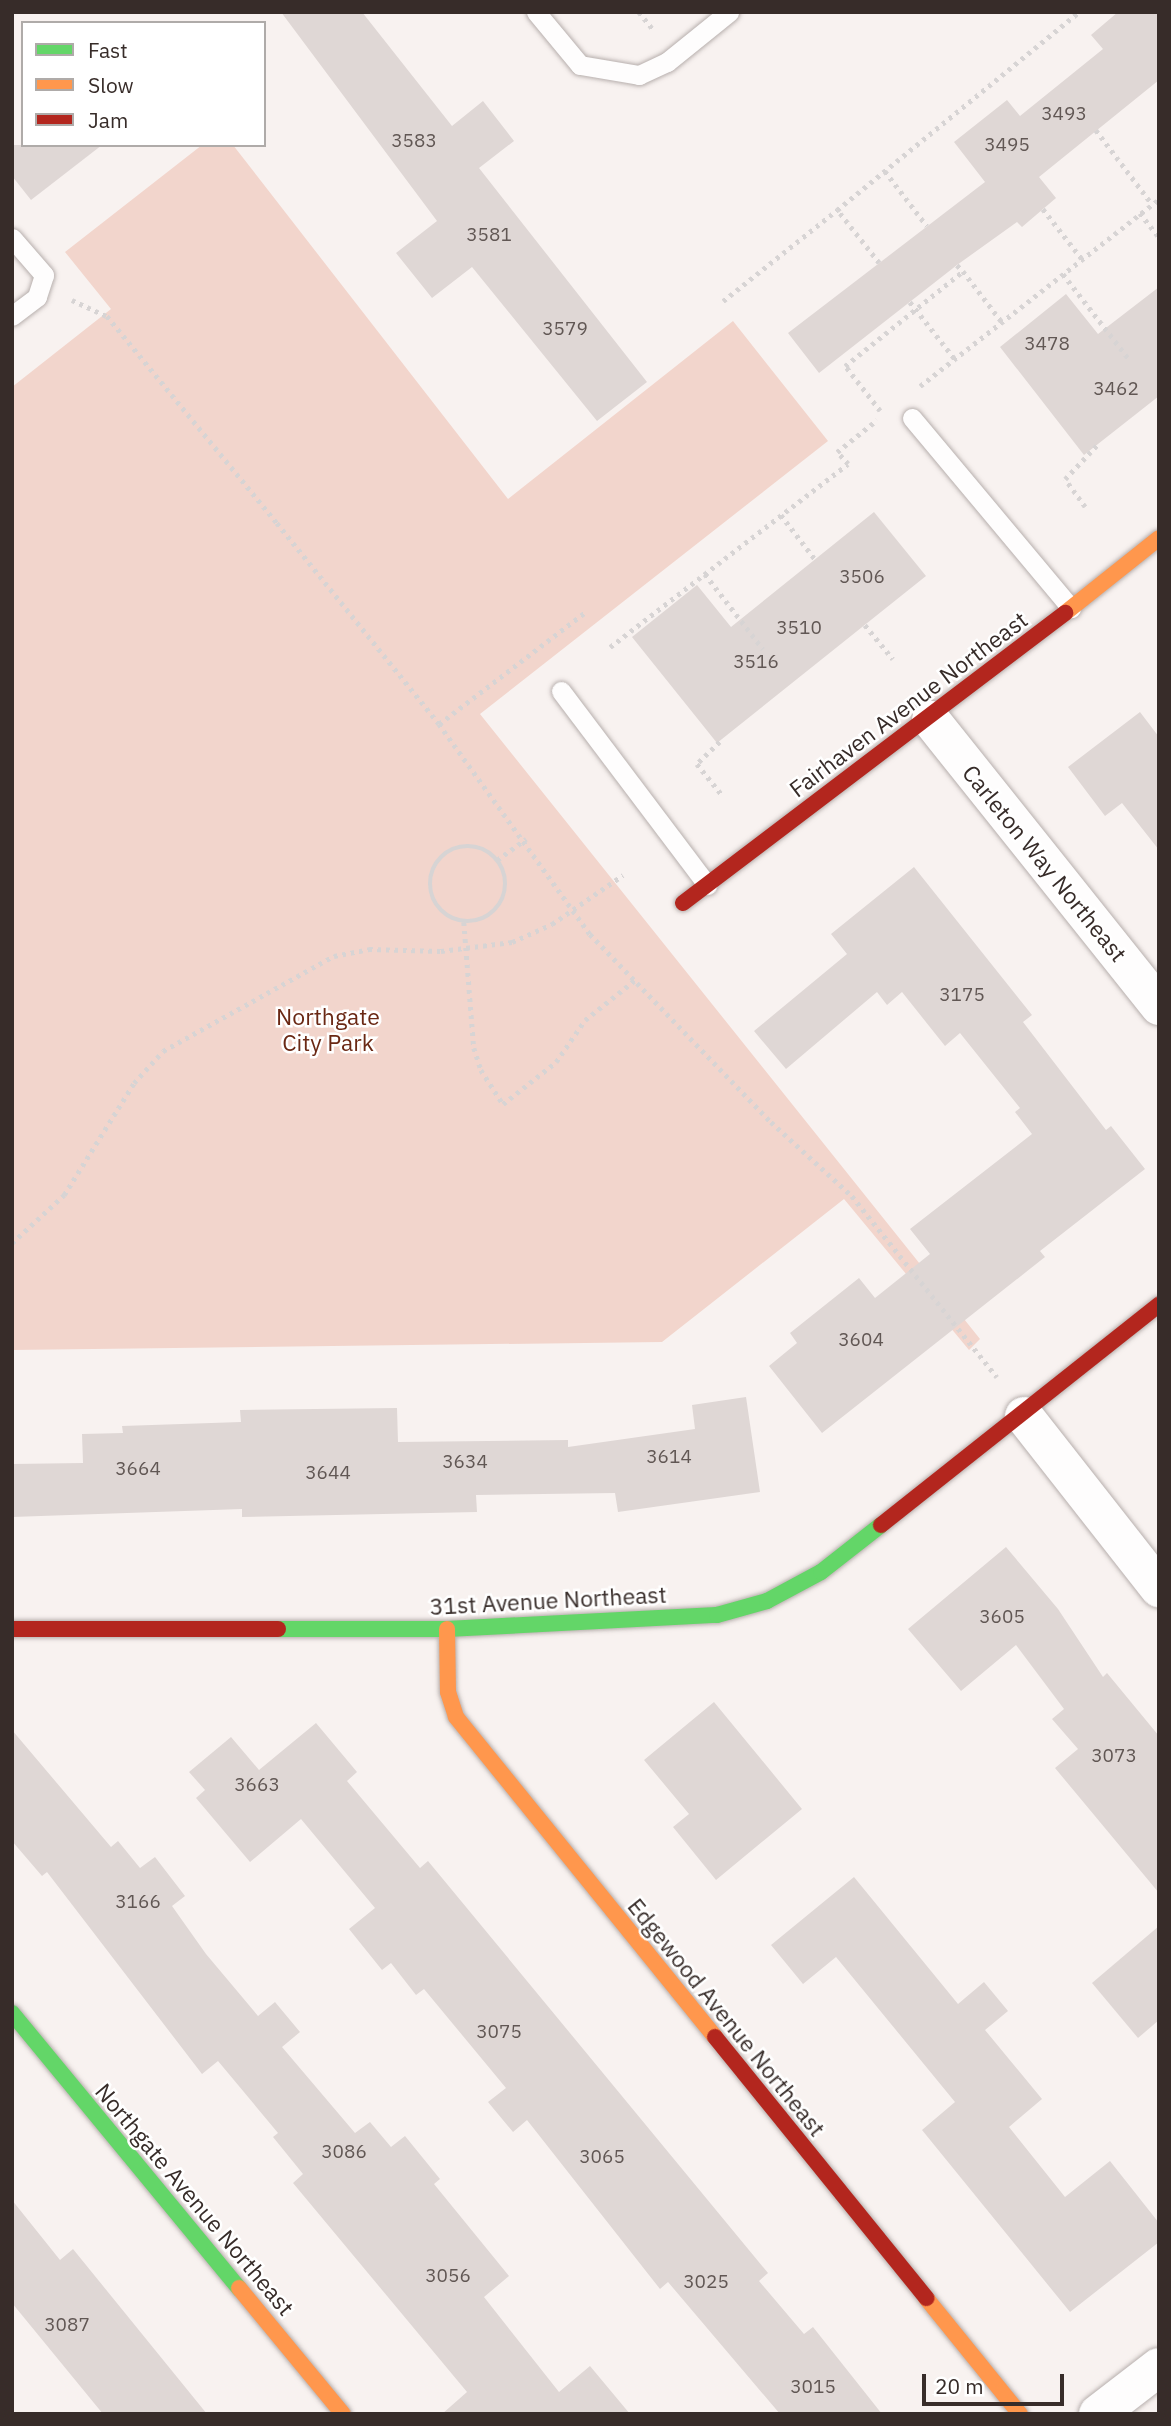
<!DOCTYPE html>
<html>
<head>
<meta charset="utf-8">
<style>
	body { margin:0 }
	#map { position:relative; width:1171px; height:2426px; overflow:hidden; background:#f8f2f0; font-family:"IBM Plex Sans",sans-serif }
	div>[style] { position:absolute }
	.green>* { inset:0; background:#f2d5cc }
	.building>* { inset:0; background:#dfd7d5 }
	.path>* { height:4.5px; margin-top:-2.25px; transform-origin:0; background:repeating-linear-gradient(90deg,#d7d4d4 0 3.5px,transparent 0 8.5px) }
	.path>.ring { margin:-2.25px; padding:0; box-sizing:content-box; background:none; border:4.5px solid #d7d4d4; border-radius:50% }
	.roads { filter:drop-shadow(0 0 2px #b7afad) drop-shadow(0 0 2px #b7afad) }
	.lane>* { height:19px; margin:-9.5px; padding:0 9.5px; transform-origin:9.5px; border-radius:9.5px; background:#fefdfd }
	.street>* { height:38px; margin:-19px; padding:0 19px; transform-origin:19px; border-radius:19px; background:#fefdfd }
	.fast>* { height:16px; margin:-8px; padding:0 8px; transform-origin:8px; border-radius:8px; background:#63d668 }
	.slow>* { height:16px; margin:-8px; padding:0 8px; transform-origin:8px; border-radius:8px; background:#ff974d }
	.jam>* { height:16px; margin:-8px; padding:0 8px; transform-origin:8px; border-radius:8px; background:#b3261e }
	span { translate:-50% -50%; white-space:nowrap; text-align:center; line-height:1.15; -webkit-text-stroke:5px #fff; paint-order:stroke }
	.number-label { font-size:19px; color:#615754 }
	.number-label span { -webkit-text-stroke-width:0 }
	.street-label { font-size:23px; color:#372c29 }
	.park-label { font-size:23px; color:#6a2814 }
	.frame { position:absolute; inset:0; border:14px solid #372c29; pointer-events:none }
	.legend { position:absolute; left:21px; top:21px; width:245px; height:126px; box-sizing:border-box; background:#fff; border:2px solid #afaba9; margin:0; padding:9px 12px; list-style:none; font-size:21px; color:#372c29 }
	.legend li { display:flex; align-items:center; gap:14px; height:35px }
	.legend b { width:35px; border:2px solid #afaba9 }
	.scale { position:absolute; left:922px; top:2374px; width:142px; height:32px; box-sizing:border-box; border:4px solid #372c29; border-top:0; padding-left:9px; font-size:21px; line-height:24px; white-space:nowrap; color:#372c29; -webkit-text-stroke:5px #fff; paint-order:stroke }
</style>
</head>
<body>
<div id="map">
	<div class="green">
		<div style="clip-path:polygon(202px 145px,233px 145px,508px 499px,733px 321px,828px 441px,480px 714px,980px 1339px,969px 1350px,844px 1199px,662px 1342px,12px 1350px,12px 387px,111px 309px,65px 252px)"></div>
	</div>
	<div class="building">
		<div style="clip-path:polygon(281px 12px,362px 12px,452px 126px,483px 101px,514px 141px,479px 168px,647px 382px,597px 421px,472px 267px,432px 298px,396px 253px,437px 221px)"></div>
		<div style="clip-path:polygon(1118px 12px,1159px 12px,1159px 80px,1039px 177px,1056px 198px,1022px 227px,1017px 222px,957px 265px,819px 373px,788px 333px,985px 182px,954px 142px,1007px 100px,1020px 116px,1103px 49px,1091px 35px)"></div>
		<div style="clip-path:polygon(12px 145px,102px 145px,31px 200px,12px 176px)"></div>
		<div style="clip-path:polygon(1159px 287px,1159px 396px,1084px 455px,1000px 347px,1066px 294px,1098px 334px)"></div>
		<div style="clip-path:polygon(874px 512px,926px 576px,717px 743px,632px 637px,697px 585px,731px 627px)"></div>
		<div style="clip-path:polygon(1140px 712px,1159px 737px,1159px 850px,1122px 803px,1105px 816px,1068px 767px)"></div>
		<div style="clip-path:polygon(914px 867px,1032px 1015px,1023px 1022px,1106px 1130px,1111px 1126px,1145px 1169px,1040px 1251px,1045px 1257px,822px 1433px,769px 1366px,797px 1343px,790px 1333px,859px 1278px,875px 1298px,930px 1254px,910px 1229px,1032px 1134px,1015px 1112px,1020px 1108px,960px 1033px,945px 1046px,902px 992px,887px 1005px,877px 992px,786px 1069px,754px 1031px,847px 954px,831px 934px)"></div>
		<div style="clip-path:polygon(746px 1397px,760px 1492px,618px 1512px,615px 1493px,476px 1495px,477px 1512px,242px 1517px,242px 1509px,12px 1517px,12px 1464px,83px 1463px,82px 1434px,123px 1433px,122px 1426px,241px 1422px,240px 1410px,397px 1408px,398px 1442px,568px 1440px,568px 1447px,695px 1429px,692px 1405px)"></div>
		<div style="clip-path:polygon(1006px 1547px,1058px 1609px,1103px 1677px,1107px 1673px,1159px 1736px,1159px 1893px,1055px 1768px,1078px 1749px,1052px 1719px,1064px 1709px,1016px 1645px,961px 1691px,908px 1629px)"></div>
		<div style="clip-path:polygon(714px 1702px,802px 1809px,716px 1880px,673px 1827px,689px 1814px,644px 1760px)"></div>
		<div style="clip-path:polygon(316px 1723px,357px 1772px,347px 1781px,420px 1868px,428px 1861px,768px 2273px,759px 2281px,804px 2334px,813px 2327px,882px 2414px,780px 2414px,668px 2282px,660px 2289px,527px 2120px,513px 2132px,488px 2102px,506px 2088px,424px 1989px,416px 1995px,391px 1963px,382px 1970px,349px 1929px,375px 1908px,301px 1819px,250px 1862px,196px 1798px,205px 1790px,189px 1772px,231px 1737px,259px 1770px)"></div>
		<div style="clip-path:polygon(12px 1730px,111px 1847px,118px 1841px,140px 1868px,155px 1857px,185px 1896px,172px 1906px,206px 1954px,258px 2016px,275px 2002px,300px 2032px,282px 2047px,355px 2133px,370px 2122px,391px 2147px,405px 2136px,440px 2179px,434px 2184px,509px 2276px,484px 2297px,559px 2392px,590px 2366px,630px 2414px,442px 2414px,467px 2392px,293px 2183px,303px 2174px,273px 2137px,278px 2133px,218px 2061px,202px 2074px,47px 1872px,42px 1876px,12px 1841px)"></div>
		<div style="clip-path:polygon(854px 1877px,958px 2004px,984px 1982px,1008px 2011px,985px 2030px,1042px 2099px,1009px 2127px,1065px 2197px,1110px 2161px,1159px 2223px,1159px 2242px,1070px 2312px,922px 2130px,955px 2102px,836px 1957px,803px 1984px,771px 1945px)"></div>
		<div style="clip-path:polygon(1159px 1926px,1159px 2020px,1138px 2038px,1092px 1983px)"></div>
		<div style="clip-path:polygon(12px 2200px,60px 2260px,73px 2249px,207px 2414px,103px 2414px,12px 2303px)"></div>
	</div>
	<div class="path">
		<div style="left:639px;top:12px;width:22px;rotate:51deg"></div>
		<div style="left:1096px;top:130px;width:93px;rotate:52.9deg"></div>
		<div style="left:885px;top:171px;width:69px;rotate:52.6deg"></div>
		<div style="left:1043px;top:209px;width:63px;rotate:52deg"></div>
		<div style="left:1140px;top:213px;width:31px;rotate:52deg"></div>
		<div style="left:879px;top:263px;width:68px;rotate:-128.4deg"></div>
		<div style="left:837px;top:210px;width:313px;rotate:-39.3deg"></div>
		<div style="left:957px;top:265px;width:8px;rotate:45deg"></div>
		<div style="left:1063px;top:274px;width:108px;rotate:52.2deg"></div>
		<div style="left:72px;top:300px;width:38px;rotate:25deg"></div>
		<div style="left:107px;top:316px;width:268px;rotate:50.6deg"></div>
		<div style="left:277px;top:523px;width:258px;rotate:51.1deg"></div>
		<div style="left:439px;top:724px;width:259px;rotate:54.3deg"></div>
		<div style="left:590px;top:934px;width:261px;rotate:46.1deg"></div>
		<div style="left:771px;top:1122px;width:110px;rotate:42.4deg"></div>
		<div style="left:852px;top:1196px;width:232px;rotate:51.3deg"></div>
		<div style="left:723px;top:301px;width:146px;rotate:-38.6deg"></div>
		<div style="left:910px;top:302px;width:73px;rotate:51.7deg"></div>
		<div style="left:920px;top:386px;width:303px;rotate:-38deg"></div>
		<div style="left:880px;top:411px;width:57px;rotate:-127.9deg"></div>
		<div style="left:845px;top:366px;width:151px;rotate:-38.8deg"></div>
		<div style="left:963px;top:271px;width:64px;rotate:52.6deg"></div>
		<div style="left:1085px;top:507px;width:34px;rotate:-126deg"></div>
		<div style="left:1065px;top:479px;width:48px;rotate:-46.7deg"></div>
		<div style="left:781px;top:515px;width:56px;rotate:52.3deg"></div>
		<div style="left:705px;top:574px;width:95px;rotate:52.3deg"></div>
		<div style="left:865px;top:625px;width:44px;rotate:50.5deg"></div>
		<div style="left:610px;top:647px;width:300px;rotate:-37.6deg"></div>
		<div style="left:848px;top:464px;width:16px;rotate:-133deg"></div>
		<div style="left:837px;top:452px;width:51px;rotate:-38.7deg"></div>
		<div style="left:439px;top:724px;width:186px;rotate:-37.4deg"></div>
		<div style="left:720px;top:742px;width:32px;rotate:136deg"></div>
		<div style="left:697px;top:764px;width:38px;rotate:51deg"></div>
		<div class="ring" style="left:430px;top:846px;width:71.5px;height:71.5px"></div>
		<div style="left:497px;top:860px;width:36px;rotate:-36deg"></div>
		<div style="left:464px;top:922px;width:126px;rotate:85.5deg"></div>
		<div style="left:474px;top:1048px;width:23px;rotate:72deg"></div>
		<div style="left:481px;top:1070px;width:40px;rotate:57.1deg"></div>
		<div style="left:503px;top:1104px;width:68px;rotate:-38.4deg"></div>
		<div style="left:556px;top:1062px;width:51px;rotate:-55.4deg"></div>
		<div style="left:585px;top:1020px;width:64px;rotate:-38.7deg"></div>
		<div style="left:12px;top:1243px;width:71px;rotate:-42.7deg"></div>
		<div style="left:64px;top:1195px;width:132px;rotate:-58deg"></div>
		<div style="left:134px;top:1083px;width:43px;rotate:-47.8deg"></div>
		<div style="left:163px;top:1051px;width:196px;rotate:-29.1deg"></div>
		<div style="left:334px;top:956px;width:36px;rotate:-11deg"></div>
		<div style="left:369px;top:949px;width:72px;rotate:1.6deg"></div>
		<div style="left:441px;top:951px;width:72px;rotate:-7.2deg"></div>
		<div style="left:512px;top:942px;width:44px;rotate:-24.2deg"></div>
		<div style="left:552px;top:924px;width:86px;rotate:-34.6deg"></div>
	</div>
	<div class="roads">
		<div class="lane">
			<div style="left:536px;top:12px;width:69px;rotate:50.3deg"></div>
			<div style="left:580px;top:65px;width:60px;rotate:9.6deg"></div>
			<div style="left:639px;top:75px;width:31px;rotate:-25deg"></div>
			<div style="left:667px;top:62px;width:80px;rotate:-38.9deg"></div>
			<div style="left:12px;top:238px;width:49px;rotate:49.1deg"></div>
			<div style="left:44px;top:275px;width:23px;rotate:108deg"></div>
			<div style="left:37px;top:297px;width:31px;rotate:143deg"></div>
			<div style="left:912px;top:418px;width:248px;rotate:50.1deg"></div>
			<div style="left:561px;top:691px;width:243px;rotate:53deg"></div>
		</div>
		<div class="street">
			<div style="left:931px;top:720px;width:366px;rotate:51.4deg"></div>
			<div style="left:1024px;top:1416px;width:219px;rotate:51.9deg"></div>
			<div style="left:1098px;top:2414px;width:77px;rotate:-37.6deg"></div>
		</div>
		<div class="fast">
			<div style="left:278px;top:1629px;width:169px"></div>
			<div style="left:447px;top:1629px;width:270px;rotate:-3deg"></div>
			<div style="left:717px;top:1615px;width:52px;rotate:-15.6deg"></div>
			<div style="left:767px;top:1601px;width:61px;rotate:-28.2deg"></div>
			<div style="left:821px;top:1572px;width:76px;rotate:-38.1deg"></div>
			<div style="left:12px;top:2013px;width:357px;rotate:50.5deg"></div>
		</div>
		<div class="slow">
			<div style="left:1065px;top:613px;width:120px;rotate:-38.6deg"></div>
			<div style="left:447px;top:1629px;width:63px;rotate:89.1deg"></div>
			<div style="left:448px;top:1692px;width:26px;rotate:72deg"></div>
			<div style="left:456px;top:1717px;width:412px;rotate:51deg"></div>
			<div style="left:239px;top:2288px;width:163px;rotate:50.5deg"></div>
			<div style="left:926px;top:2298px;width:149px;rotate:51deg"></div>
		</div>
		<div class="jam">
			<div style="left:683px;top:903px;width:480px;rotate:-37.2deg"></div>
			<div style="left:881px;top:1525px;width:355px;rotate:-38.4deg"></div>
			<div style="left:12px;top:1629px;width:266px"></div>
			<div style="left:715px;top:2037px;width:336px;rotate:51deg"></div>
		</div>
	</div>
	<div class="number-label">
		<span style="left:1064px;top:114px">3493</span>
		<span style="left:414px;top:141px">3583</span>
		<span style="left:1007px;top:145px">3495</span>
		<span style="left:489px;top:235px">3581</span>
		<span style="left:565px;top:329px">3579</span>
		<span style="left:1047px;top:344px">3478</span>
		<span style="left:1116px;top:389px">3462</span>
		<span style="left:862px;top:577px">3506</span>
		<span style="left:799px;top:628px">3510</span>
		<span style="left:756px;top:662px">3516</span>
		<span style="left:962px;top:995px">3175</span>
		<span style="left:861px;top:1340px">3604</span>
		<span style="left:669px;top:1457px">3614</span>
		<span style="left:465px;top:1462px">3634</span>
		<span style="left:138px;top:1469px">3664</span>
		<span style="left:328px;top:1473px">3644</span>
		<span style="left:1002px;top:1617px">3605</span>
		<span style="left:1114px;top:1756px">3073</span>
		<span style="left:257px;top:1785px">3663</span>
		<span style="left:138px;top:1902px">3166</span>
		<span style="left:499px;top:2032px">3075</span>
		<span style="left:344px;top:2152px">3086</span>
		<span style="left:602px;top:2157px">3065</span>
		<span style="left:448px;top:2276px">3056</span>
		<span style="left:706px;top:2282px">3025</span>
		<span style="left:67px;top:2325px">3087</span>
		<span style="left:813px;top:2387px">3015</span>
	</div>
	<div class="street-label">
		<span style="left:908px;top:704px;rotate:-37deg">Fairhaven Avenue Northeast</span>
		<span style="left:1045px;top:863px;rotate:51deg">Carleton Way Northeast</span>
		<span style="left:548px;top:1600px;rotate:-3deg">31st Avenue Northeast</span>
		<span style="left:727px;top:2017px;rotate:51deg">Edgewood Avenue Northeast</span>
		<span style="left:195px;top:2199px;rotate:50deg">Northgate Avenue Northeast</span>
	</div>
	<div class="park-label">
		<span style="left:328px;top:1029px">Northgate<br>City Park</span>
	</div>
	<div class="frame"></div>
	<ul class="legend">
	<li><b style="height:9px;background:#63d668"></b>Fast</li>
	<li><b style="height:9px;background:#ff974d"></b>Slow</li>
	<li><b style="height:9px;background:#b3261e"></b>Jam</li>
	</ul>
	<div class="scale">20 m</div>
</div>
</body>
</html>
